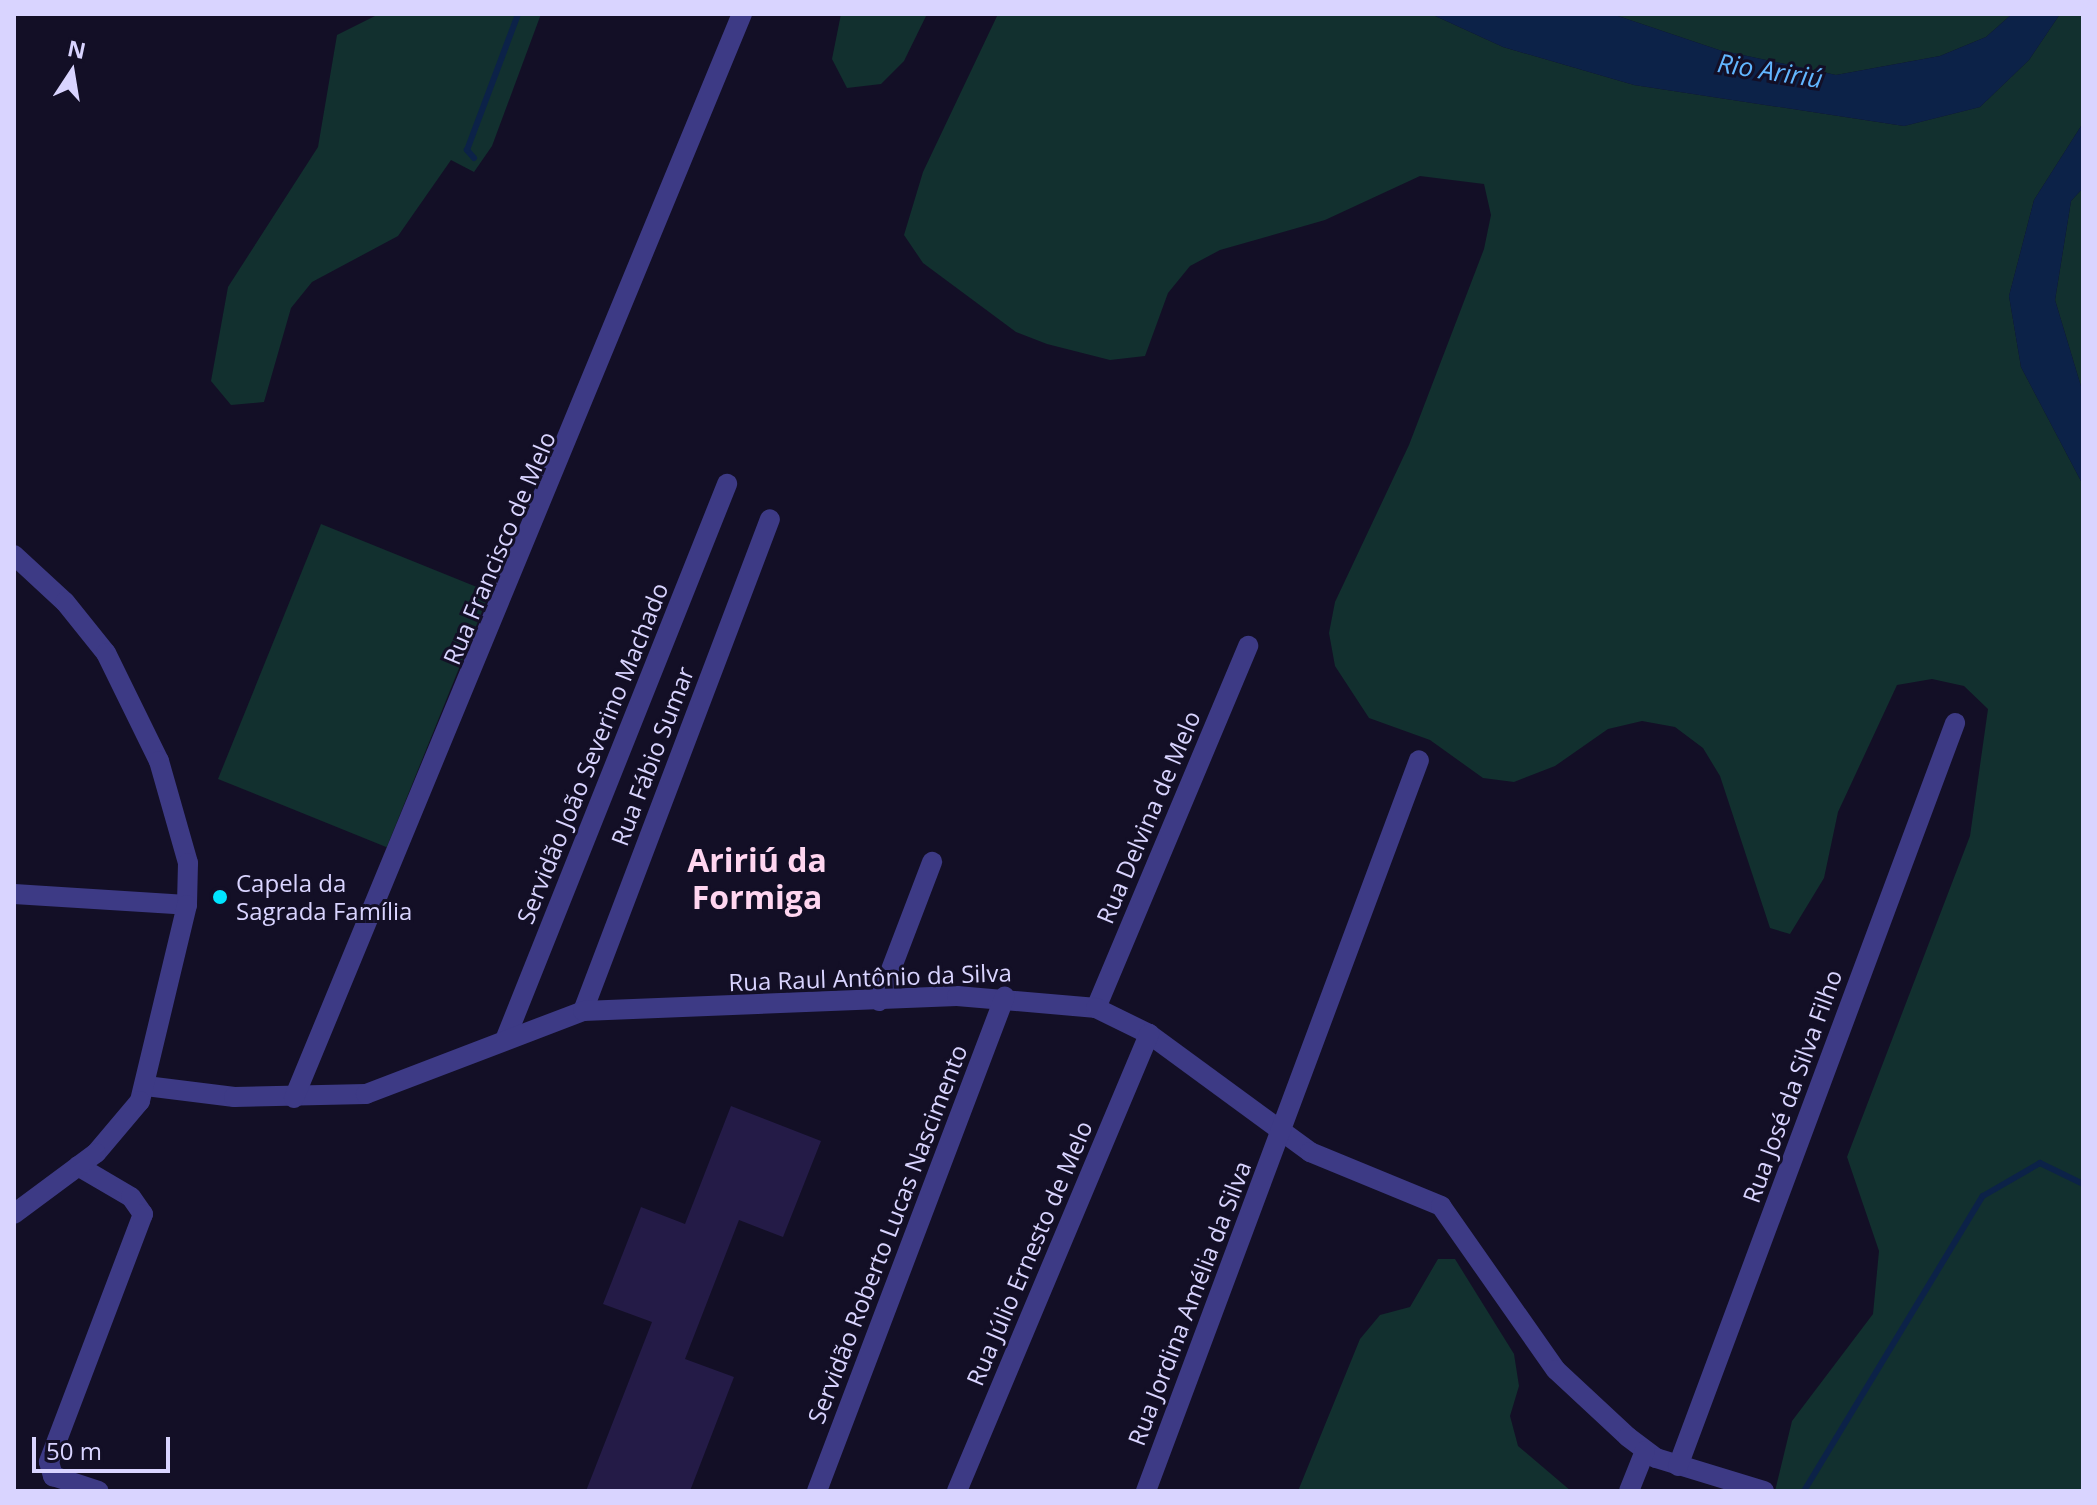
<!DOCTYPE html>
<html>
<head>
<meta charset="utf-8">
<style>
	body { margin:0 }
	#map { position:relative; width:2097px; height:1505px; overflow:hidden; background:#130f26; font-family:"Open Sans",sans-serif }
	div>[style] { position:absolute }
	.green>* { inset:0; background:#12302f; transform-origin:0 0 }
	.water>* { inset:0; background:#0c2248 }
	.stream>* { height:6px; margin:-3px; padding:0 3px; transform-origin:3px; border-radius:3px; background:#0c2248 }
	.building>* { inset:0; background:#241b47 }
	.minor>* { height:20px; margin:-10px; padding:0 10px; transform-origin:10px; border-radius:10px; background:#3d3a85 }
	.tertiary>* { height:20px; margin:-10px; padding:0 10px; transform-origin:10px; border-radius:10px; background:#3d3a85 }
	.dots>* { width:22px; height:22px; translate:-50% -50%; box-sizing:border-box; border:4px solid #130f26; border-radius:50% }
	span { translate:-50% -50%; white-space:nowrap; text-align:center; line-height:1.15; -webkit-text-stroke:6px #130f26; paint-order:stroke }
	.street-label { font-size:24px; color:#d9d4ff }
	.poi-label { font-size:24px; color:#d9d4ff }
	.left { translate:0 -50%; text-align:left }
	.water-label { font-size:26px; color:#62b6ff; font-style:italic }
	.district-label { font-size:32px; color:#ffd6f0; font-weight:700 }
	.frame { position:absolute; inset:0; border:16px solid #d9d4ff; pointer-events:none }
	.north { position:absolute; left:32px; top:32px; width:80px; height:80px; -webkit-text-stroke:6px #130f26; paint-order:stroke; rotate:12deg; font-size:22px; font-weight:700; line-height:32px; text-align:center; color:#d9d4ff }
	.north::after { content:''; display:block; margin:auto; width:28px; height:36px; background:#d9d4ff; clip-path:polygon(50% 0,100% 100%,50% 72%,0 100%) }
	.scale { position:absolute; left:32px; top:1437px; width:138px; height:36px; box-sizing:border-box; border:4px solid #d9d4ff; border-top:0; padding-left:10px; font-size:24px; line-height:28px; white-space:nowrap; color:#d9d4ff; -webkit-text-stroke:6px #130f26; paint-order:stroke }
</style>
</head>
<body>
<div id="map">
	<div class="green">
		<div style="clip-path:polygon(379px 14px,541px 14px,492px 146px,474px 172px,451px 160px,398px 236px,312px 282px,291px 308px,264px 402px,231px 405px,211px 381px,228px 287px,318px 147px,337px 35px)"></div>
		<div style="clip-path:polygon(841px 14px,927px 14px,904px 61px,881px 84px,847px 88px,832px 59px)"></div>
		<div style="clip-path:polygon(998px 14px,1431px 14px,1503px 47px,1634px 85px,1904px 126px,1980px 107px,2029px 60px,2060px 14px,2083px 14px,2083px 123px,2034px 200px,2009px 296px,2021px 367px,2083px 485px,2083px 1491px,1775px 1491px,1792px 1421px,1873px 1314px,1879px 1251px,1847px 1157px,1970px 836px,1988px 709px,1964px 686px,1932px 679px,1897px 685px,1838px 812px,1824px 878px,1790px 934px,1770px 928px,1720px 776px,1703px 748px,1675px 727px,1642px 721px,1608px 729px,1555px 766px,1514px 782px,1483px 778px,1430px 740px,1369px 718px,1335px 666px,1329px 633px,1335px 602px,1409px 445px,1484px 249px,1491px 215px,1484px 184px,1420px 176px,1325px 220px,1220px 250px,1190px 266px,1168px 293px,1145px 356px,1110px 360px,1047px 344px,1016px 332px,923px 263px,904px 235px,923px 172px)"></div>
		<div style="clip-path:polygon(1612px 14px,2012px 14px,1986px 37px,1940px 56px,1836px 75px,1719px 50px)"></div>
		<div style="clip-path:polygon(2083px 188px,2083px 393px,2055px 300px,2071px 201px)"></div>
		<div style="left:321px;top:524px;width:182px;height:275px;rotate:22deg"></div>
		<div style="clip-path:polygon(1438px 1259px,1455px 1259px,1514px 1354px,1519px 1386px,1510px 1416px,1518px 1446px,1571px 1491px,1298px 1491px,1360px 1339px,1380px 1315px,1410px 1307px)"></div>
	</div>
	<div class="water">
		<div style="clip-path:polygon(1431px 14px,1612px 14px,1719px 50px,1836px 75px,1940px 56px,1986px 37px,2012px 14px,2060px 14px,2029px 60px,1980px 107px,1904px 126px,1634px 85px,1503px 47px)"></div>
		<div style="clip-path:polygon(2083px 123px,2083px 188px,2071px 201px,2055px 300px,2083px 393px,2083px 485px,2021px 367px,2009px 296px,2034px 200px)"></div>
	</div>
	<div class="stream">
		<div style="left:474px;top:158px;width:11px;rotate:-131deg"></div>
		<div style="left:467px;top:150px;width:145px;rotate:-69.4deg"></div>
		<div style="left:1804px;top:1491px;width:345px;rotate:-58.8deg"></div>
		<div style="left:1983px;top:1196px;width:66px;rotate:-30.1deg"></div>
		<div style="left:2040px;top:1163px;width:48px;rotate:26deg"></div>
	</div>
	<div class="building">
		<div style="clip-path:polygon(731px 1106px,821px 1141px,783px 1237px,739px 1220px,685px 1359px,734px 1377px,690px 1491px,586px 1491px,652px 1322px,603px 1304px,641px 1207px,685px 1224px)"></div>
	</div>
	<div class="minor">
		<div style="left:14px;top:894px;width:173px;rotate:3.6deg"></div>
		<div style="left:879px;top:1001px;width:149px;rotate:-69.1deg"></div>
		<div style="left:1096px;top:1008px;width:393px;rotate:-67.2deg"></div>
		<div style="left:583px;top:1011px;width:526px;rotate:-69.19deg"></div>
		<div style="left:505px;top:1040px;width:599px;rotate:-68.23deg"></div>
		<div style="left:146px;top:1086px;width:89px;rotate:7.1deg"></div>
		<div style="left:234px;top:1097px;width:132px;rotate:-1.3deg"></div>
		<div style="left:366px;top:1094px;width:232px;rotate:-20.9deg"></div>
		<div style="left:583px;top:1011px;width:374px;rotate:-2.3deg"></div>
		<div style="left:957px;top:996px;width:140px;rotate:4.9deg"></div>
		<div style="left:1096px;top:1008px;width:59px;rotate:26.1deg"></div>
		<div style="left:1149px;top:1034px;width:200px;rotate:36.2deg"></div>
		<div style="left:1310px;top:1152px;width:142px;rotate:22.4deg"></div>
		<div style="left:1441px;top:1206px;width:200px;rotate:55deg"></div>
		<div style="left:1556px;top:1370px;width:98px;rotate:42.9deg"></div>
		<div style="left:1628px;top:1437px;width:35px;rotate:37deg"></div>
		<div style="left:1656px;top:1458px;width:113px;rotate:17deg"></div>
		<div style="left:294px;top:1098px;width:1173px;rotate:-67.55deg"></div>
		<div style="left:78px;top:1166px;width:61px;rotate:30.3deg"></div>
		<div style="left:131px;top:1197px;width:21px;rotate:55deg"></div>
		<div style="left:143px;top:1214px;width:265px;rotate:110.8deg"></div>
		<div style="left:49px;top:1462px;width:15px;rotate:74deg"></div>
		<div style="left:53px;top:1476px;width:48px;rotate:18.1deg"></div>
		<div style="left:1678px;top:1466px;width:793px;rotate:-69.55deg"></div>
		<div style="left:817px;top:1491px;width:529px;rotate:-69.2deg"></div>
		<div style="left:957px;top:1491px;width:496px;rotate:-67.2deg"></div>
		<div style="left:1146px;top:1491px;width:780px;rotate:-69.52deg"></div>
		<div style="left:1629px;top:1491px;width:43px;rotate:-68.2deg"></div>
	</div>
	<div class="tertiary">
		<div style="left:14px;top:555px;width:69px;rotate:42.7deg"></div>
		<div style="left:65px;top:602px;width:65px;rotate:51.2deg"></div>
		<div style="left:106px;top:653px;width:120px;rotate:63.9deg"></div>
		<div style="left:159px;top:761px;width:106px;rotate:74.1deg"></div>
		<div style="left:188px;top:863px;width:42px;rotate:91.4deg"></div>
		<div style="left:187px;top:905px;width:202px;rotate:103.5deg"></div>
		<div style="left:140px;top:1101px;width:68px;rotate:130.2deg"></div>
		<div style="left:96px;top:1153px;width:102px;rotate:143.4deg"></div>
	</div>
	<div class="dots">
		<div style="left:220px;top:897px;background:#00e5ff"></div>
	</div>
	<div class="street-label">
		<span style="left:499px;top:548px;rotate:-67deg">Rua Francisco de Melo</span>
		<span style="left:592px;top:753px;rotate:-68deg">Servidão João Severino Machado</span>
		<span style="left:652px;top:756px;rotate:-69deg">Rua Fábio Sumar</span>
		<span style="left:1148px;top:817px;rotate:-67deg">Rua Delvina de Melo</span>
		<span style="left:870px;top:977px;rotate:-2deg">Rua Raul Antônio da Silva</span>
		<span style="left:1792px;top:1086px;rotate:-70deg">Rua José da Silva Filho</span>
		<span style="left:887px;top:1234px;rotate:-69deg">Servidão Roberto Lucas Nascimento</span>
		<span style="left:1029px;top:1253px;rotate:-67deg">Rua Júlio Ernesto de Melo</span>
		<span style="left:1189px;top:1303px;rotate:-69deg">Rua Jordina Amélia da Silva</span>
	</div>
	<div class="poi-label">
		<span class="left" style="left:236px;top:897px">Capela da<br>Sagrada Família</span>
	</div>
	<div class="water-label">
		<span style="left:1770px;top:71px;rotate:9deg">Rio Aririú</span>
	</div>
	<div class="district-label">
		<span style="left:757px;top:879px">Aririú da<br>Formiga</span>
	</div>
	<div class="frame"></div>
	<div class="north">N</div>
	<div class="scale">50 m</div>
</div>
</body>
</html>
